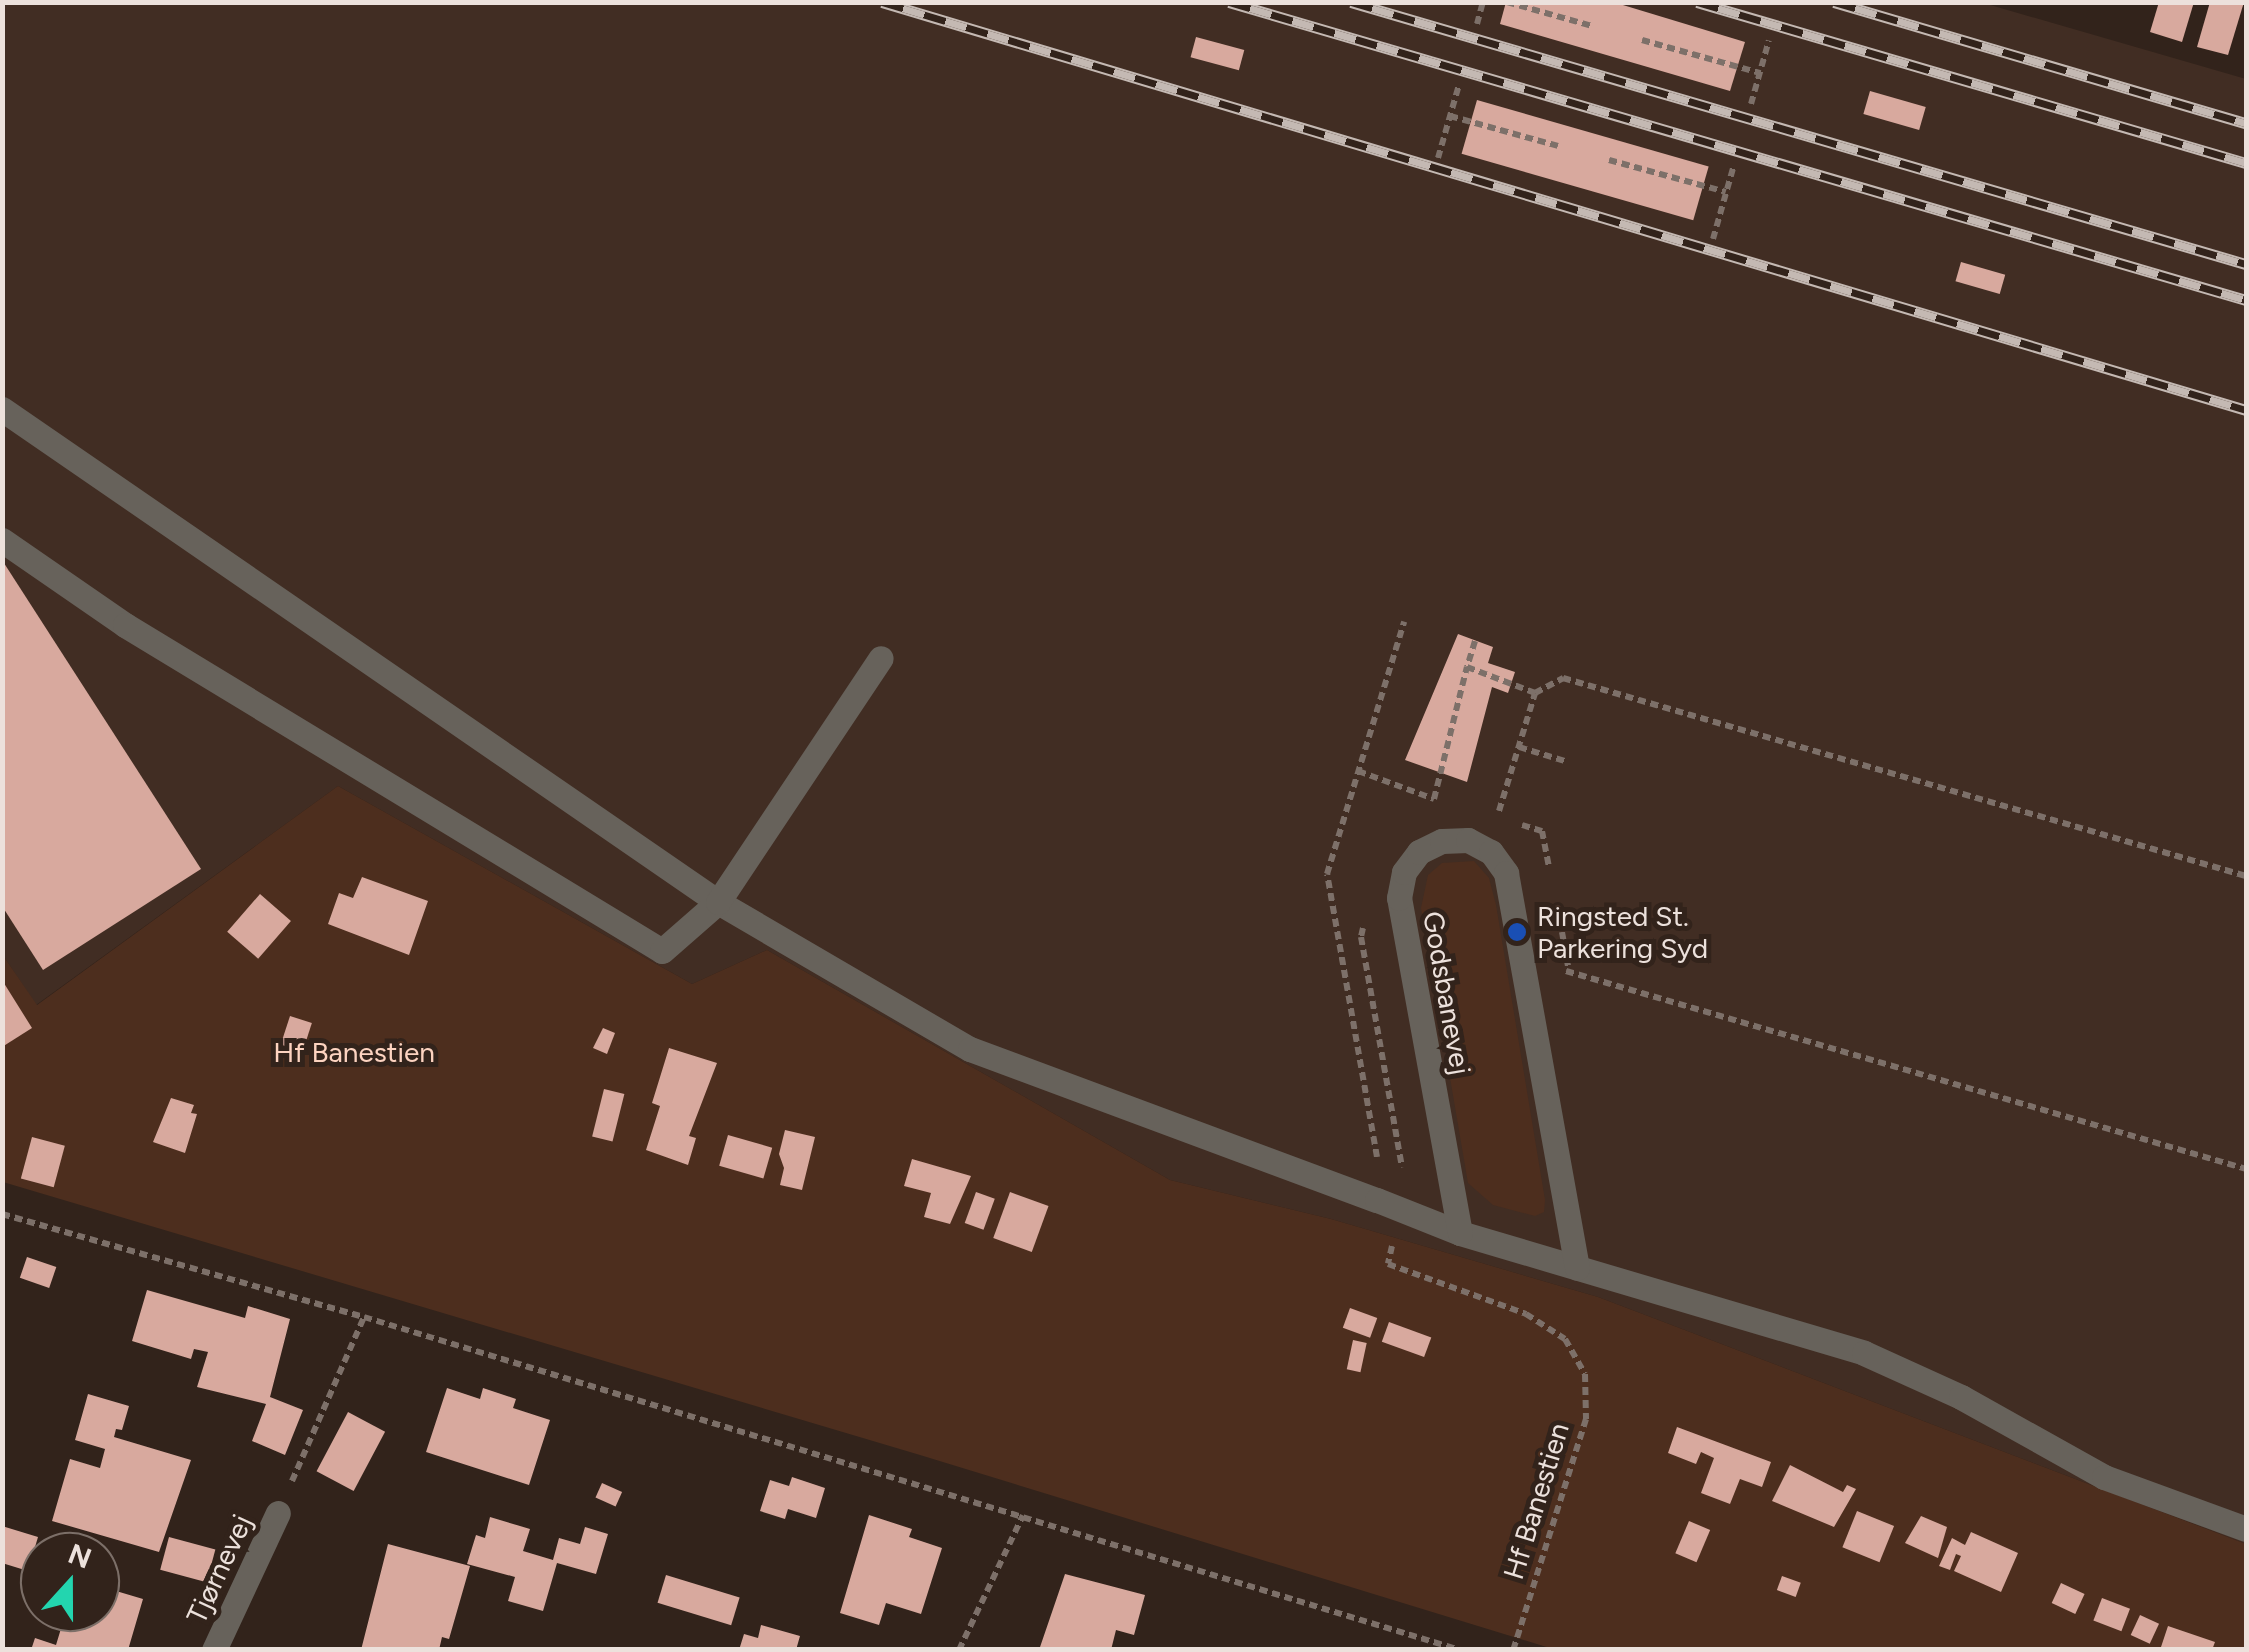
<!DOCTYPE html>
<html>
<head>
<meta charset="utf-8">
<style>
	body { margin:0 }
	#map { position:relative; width:2249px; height:1652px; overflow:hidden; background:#32231b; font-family:Figtree,sans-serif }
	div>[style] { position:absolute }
	.built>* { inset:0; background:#412d23 }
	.green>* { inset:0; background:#4d2e1e }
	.building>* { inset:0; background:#d8a99e; transform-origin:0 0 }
	.path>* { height:6px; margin-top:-3px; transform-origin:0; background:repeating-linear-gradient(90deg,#7d7069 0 8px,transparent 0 13px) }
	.lane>* { height:25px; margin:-12.5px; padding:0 12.5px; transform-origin:12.5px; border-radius:12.5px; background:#67625b }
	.street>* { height:25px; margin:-12.5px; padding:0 12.5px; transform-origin:12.5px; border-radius:12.5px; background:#67625b }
	.rail>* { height:11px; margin-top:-5.5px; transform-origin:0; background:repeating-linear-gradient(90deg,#32231b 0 22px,#c4b9b3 0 44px); box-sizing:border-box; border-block:2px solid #c4b9b3 }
	.dots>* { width:28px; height:28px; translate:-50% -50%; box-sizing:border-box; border:5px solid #32231b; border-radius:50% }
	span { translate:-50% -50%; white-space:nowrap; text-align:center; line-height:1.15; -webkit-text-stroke:10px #32231b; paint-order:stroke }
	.poi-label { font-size:28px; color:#ece1dc }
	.left { translate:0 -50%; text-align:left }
	.street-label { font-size:28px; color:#ece1dc }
	.park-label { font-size:28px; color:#fcd3c0 }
	.frame { position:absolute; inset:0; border:5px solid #ece1dc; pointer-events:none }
	.north { position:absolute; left:20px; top:1532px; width:100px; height:100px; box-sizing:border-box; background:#32231b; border:2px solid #7c6f68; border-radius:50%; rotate:21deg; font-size:28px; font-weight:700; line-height:40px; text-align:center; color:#ece1dc }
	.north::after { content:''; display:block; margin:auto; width:35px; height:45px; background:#23d5af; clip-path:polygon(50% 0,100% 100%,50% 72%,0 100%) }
</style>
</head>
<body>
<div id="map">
	<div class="built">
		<div style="clip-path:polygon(1980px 2px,2246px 79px,2246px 1544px,1598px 1297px,1331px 1219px,1170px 1180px,767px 950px,692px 984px,338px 786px,36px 1005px,2px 954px,2px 3px)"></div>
	</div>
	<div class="green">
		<div style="clip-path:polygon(338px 786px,692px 984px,767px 950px,1170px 1180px,1331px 1219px,1598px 1297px,2246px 1544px,2246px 1649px,1553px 1649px,920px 1455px,3px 1182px,2px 954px,37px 1005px)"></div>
		<div style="clip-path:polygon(1474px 861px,1489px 878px,1496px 905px,1545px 1200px,1544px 1212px,1535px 1216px,1493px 1205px,1468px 1183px,1421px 908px,1428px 875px,1442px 863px)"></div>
	</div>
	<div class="building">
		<div style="clip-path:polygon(1506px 2px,1613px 2px,1745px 42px,1730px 91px,1500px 24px)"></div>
		<div style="clip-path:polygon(2159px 2px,2194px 2px,2182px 42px,2150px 32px)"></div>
		<div style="clip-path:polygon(2210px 2px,2244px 2px,2228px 55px,2197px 47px)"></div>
		<div style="left:1196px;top:37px;width:50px;height:21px;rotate:15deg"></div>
		<div style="left:1870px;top:91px;width:58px;height:24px;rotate:16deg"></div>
		<div style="left:1477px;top:100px;width:241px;height:56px;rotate:16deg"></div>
		<div style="left:1961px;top:262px;width:46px;height:20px;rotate:16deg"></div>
		<div style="clip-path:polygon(2px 560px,201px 869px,43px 970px,2px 906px)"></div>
		<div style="clip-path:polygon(1458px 634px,1493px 647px,1488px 663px,1515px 672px,1508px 693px,1492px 687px,1467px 782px,1405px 760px)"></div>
		<div style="clip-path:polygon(362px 877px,428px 901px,409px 955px,328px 924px,339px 893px,353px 898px)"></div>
		<div style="left:260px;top:894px;width:41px;height:50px;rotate:41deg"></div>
		<div style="clip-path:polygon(2px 980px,32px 1028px,2px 1047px)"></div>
		<div style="left:290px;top:1016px;width:23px;height:30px;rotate:18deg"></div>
		<div style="clip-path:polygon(603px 1028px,615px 1033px,607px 1054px,593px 1048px)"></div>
		<div style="clip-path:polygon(669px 1048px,717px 1063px,689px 1136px,696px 1138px,688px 1165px,646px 1150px,660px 1106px,652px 1103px)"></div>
		<div style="left:604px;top:1089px;width:21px;height:49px;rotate:14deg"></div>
		<div style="clip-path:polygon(171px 1098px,194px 1105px,191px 1113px,197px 1114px,185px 1153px,153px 1142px)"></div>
		<div style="clip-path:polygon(785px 1130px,815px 1137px,802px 1190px,780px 1185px,784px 1168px,779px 1154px)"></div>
		<div style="left:728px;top:1135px;width:46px;height:32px;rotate:16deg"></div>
		<div style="left:32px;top:1137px;width:34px;height:43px;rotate:15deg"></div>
		<div style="clip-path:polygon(912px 1159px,971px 1176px,950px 1224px,924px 1217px,931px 1193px,904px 1186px)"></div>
		<div style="left:976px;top:1192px;width:20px;height:33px;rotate:20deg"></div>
		<div style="left:1010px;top:1192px;width:41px;height:49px;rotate:20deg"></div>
		<div style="left:27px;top:1257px;width:31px;height:22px;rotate:19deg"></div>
		<div style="clip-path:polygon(147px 1290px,245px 1318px,248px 1306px,290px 1319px,270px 1397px,303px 1410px,285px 1455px,252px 1441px,266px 1404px,197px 1387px,208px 1352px,194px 1349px,191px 1359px,132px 1341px)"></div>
		<div style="left:1350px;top:1308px;width:29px;height:21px;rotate:20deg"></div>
		<div style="left:1389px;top:1322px;width:45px;height:21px;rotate:20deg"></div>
		<div style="left:1353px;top:1340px;width:14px;height:30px;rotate:12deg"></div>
		<div style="clip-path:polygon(447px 1388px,480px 1399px,483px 1388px,516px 1399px,513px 1408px,550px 1420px,529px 1485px,426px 1452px)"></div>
		<div style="clip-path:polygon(88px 1394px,129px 1406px,122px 1430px,116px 1429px,114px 1437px,191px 1460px,159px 1552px,52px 1521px,70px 1459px,100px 1468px,105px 1449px,75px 1440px)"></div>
		<div style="left:348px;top:1412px;width:42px;height:67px;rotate:28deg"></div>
		<div style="clip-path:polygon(1677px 1427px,1771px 1462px,1762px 1487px,1740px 1479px,1730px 1504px,1701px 1493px,1714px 1458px,1701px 1452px,1696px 1464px,1668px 1453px)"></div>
		<div style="clip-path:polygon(1790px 1465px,1843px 1492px,1847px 1485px,1856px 1489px,1834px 1527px,1772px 1501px)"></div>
		<div style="clip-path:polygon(792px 1477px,825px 1488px,816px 1518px,788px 1509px,785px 1519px,760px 1511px,770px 1480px,789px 1486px)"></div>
		<div style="left:602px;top:1483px;width:22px;height:16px;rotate:24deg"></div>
		<div style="left:1857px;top:1511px;width:40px;height:39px;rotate:22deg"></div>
		<div style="clip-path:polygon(869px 1515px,912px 1529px,909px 1537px,942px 1548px,921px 1614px,886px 1603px,879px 1625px,840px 1613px)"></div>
		<div style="clip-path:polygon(1921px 1516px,1947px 1527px,1938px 1558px,1905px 1543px)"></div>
		<div style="clip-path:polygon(490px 1517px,530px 1529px,523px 1551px,553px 1560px,559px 1538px,580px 1544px,585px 1527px,608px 1534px,596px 1574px,557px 1563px,543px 1611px,508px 1601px,515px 1577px,467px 1564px,476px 1535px,485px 1538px)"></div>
		<div style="left:1689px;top:1521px;width:23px;height:35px;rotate:23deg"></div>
		<div style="clip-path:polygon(2px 1526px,38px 1537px,28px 1571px,2px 1563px)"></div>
		<div style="clip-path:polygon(1971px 1532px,2018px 1553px,2001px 1592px,1954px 1571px,1961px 1556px,1956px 1554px,1950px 1570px,1939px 1566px,1952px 1538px,1965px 1545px)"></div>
		<div style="left:169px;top:1537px;width:48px;height:34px;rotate:15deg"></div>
		<div style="clip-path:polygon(388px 1544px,470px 1566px,449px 1639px,442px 1637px,439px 1650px,361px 1650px)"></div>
		<div style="clip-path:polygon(1065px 1574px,1145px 1595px,1134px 1635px,1116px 1630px,1111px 1650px,1039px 1650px)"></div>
		<div style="left:666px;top:1575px;width:77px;height:29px;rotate:17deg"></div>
		<div style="left:1782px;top:1576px;width:20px;height:15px;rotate:20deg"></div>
		<div style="clip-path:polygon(100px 1578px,109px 1581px,106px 1588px,143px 1599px,128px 1650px,31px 1650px,35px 1638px,56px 1645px,66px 1612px,100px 1612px)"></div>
		<div style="left:2061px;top:1583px;width:26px;height:22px;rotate:25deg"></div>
		<div style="left:2102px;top:1598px;width:30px;height:24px;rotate:21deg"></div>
		<div style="left:2140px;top:1615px;width:21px;height:22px;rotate:25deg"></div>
		<div style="clip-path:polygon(761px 1625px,800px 1636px,796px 1650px,739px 1650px,744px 1634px,758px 1638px)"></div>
		<div style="clip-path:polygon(2168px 1626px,2215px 1642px,2212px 1650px,2160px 1650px)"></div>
	</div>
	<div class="path">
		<div style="left:1507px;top:2px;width:88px;rotate:15.8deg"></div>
		<div style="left:1477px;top:24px;width:23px;rotate:-75deg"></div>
		<div style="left:1642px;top:40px;width:123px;rotate:15.6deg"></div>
		<div style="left:1751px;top:104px;width:66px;rotate:-74.3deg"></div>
		<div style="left:1450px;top:116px;width:112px;rotate:15.5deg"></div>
		<div style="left:1438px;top:158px;width:76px;rotate:-74deg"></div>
		<div style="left:1609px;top:160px;width:121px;rotate:15.3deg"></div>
		<div style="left:1713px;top:239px;width:77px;rotate:-74.2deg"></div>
		<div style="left:1475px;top:641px;width:27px;rotate:107deg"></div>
		<div style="left:1467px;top:667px;width:73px;rotate:20.9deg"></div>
		<div style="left:1519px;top:747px;width:51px;rotate:17deg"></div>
		<div style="left:1358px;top:771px;width:81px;rotate:20.2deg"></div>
		<div style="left:1434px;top:799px;width:136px;rotate:-76deg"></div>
		<div style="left:1499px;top:811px;width:123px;rotate:-73deg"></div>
		<div style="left:1535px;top:693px;width:32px;rotate:-28deg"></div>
		<div style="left:1563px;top:678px;width:711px;rotate:16.17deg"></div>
		<div style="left:1522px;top:825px;width:21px;rotate:17deg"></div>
		<div style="left:1542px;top:831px;width:36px;rotate:79deg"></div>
		<div style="left:1363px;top:928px;width:9px;rotate:103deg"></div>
		<div style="left:1361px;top:937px;width:234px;rotate:79.9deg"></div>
		<div style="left:1562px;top:932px;width:40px;rotate:80deg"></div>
		<div style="left:1566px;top:971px;width:708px;rotate:16.23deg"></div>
		<div style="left:1377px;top:1157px;width:287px;rotate:-100deg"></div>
		<div style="left:1327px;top:874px;width:264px;rotate:-73deg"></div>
		<div style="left:2px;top:1214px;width:376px;rotate:15.9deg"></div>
		<div style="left:364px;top:1317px;width:1145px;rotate:16.9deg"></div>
		<div style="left:1392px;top:1246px;width:18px;rotate:103deg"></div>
		<div style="left:1388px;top:1264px;width:147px;rotate:19.9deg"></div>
		<div style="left:1526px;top:1314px;width:46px;rotate:32.7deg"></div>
		<div style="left:1565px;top:1339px;width:40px;rotate:60.3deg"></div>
		<div style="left:1585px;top:1374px;width:45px;rotate:88.7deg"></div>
		<div style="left:1586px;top:1419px;width:242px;rotate:107.5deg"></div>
		<div style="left:292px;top:1481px;width:179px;rotate:-66.3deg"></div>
		<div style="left:959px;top:1650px;width:149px;rotate:-64.6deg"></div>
	</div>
	<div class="lane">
		<div style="left:2px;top:409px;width:869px;rotate:34.55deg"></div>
		<div style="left:718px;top:902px;width:292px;rotate:30.3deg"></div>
		<div style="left:970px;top:1049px;width:434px;rotate:20.4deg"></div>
		<div style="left:2px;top:540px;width:150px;rotate:34.6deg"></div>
		<div style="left:125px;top:625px;width:628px;rotate:31.26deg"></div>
		<div style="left:662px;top:951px;width:74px;rotate:-41.2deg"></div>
		<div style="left:718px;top:902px;width:293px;rotate:-56.3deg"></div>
	</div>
	<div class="street">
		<div style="left:1377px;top:1200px;width:89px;rotate:21.7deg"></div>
		<div style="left:1460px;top:1233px;width:421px;rotate:16.5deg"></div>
		<div style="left:1864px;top:1353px;width:107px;rotate:24.4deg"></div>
		<div style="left:1961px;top:1397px;width:164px;rotate:29.2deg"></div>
		<div style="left:2104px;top:1477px;width:151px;rotate:20.1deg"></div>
		<div style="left:1460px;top:1233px;width:341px;rotate:-100.3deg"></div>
		<div style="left:1399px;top:898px;width:26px;rotate:-79deg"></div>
		<div style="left:1404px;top:872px;width:25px;rotate:-53deg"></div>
		<div style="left:1419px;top:852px;width:25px;rotate:-26deg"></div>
		<div style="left:1442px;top:841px;width:26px;rotate:-2deg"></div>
		<div style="left:1468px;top:840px;width:26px;rotate:28deg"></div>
		<div style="left:1491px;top:852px;width:26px;rotate:54deg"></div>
		<div style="left:1506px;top:873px;width:401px;rotate:79.8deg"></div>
		<div style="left:214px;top:1650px;width:151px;rotate:-65deg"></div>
	</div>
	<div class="rail">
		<div style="left:882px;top:2px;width:1424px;rotate:16.65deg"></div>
		<div style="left:1229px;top:2px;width:1060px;rotate:16.33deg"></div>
		<div style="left:1351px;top:2px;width:933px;rotate:16.32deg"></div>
		<div style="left:1697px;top:2px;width:572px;rotate:16.34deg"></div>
		<div style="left:1834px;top:2px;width:429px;rotate:16.4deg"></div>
	</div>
	<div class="dots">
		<div style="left:1517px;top:932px;background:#1a4fb4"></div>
	</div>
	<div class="poi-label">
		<span class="left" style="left:1537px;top:932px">Ringsted St.<br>Parkering Syd</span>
	</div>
	<div class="street-label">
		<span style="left:1447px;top:993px;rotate:80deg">Godsbanevej</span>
		<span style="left:1536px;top:1501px;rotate:-73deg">Hf Banestien</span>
		<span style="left:219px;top:1569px;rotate:-65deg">Tjørnevej</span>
	</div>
	<div class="park-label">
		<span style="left:354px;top:1052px">Hf Banestien</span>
	</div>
	<div class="frame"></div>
	<div class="north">N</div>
</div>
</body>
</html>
